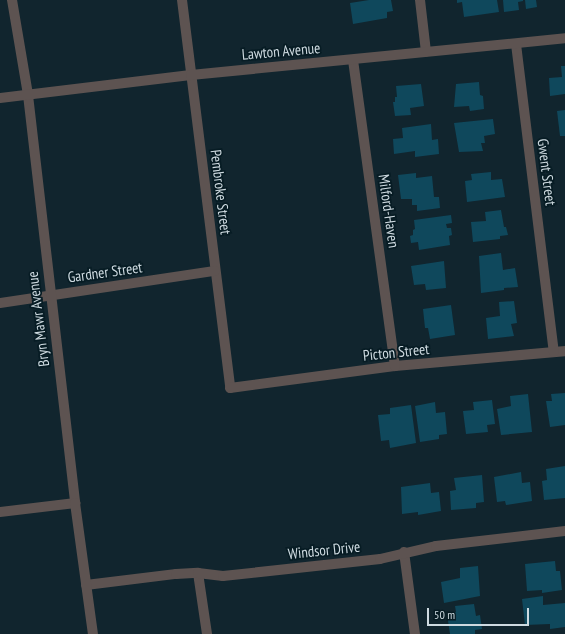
<!DOCTYPE html>
<html>
<head>
<meta charset="utf-8">
<style>
	body { margin:0 }
	#map { position:relative; width:565px; height:634px; overflow:hidden; background:#11252e; font-family:"PT Sans Narrow",sans-serif }
	div>[style] { position:absolute }
	.building>* { inset:0; background:#0f485c }
	.minor>* { height:10px; margin:-5px; padding:0 5px; transform-origin:5px; border-radius:5px; background:#5d5351 }
	.tertiary>* { height:10px; margin:-5px; padding:0 5px; transform-origin:5px; border-radius:5px; background:#5d5351 }
	span { translate:-50% -50%; white-space:nowrap; text-align:center; line-height:1.15; -webkit-text-stroke:3.5px #071c24; paint-order:stroke }
	.street-label { font-size:15px; color:#cedae0 }
	.scale { position:absolute; left:427px; top:608px; width:102px; height:18px; box-sizing:border-box; border:2px solid #cedae0; border-top:0; padding-left:5px; font-size:12px; line-height:14px; white-space:nowrap; color:#cedae0; -webkit-text-stroke:3px #071c24; paint-order:stroke }
</style>
</head>
<body>
<div id="map">
	<div class="building">
		<div style="clip-path:polygon(369px 0,391px 0,393px 11px,387px 12px,387px 18px,353px 24px,350px 3px)"></div>
		<div style="clip-path:polygon(457px 0,497px 0,499px 12px,464px 17px,462px 2px,457px 3px)"></div>
		<div style="clip-path:polygon(503px 0,523px 0,523px 1px,518px 2px,519px 10px,504px 12px)"></div>
		<div style="clip-path:polygon(525px 0,536px 0,537px 7px,526px 9px)"></div>
		<div style="clip-path:polygon(561px 66px,565px 66px,565px 94px,550px 96px,549px 78px,562px 77px)"></div>
		<div style="clip-path:polygon(479px 82px,480px 95px,483px 96px,484px 109px,470px 111px,469px 106px,454px 107px,456px 84px)"></div>
		<div style="clip-path:polygon(421px 84px,424px 106px,410px 108px,411px 115px,395px 116px,393px 102px,395px 102px,395px 97px,397px 97px,396px 86px)"></div>
		<div style="clip-path:polygon(565px 110px,565px 136px,560px 136px,557px 111px)"></div>
		<div style="clip-path:polygon(493px 119px,495px 134px,484px 136px,485px 143px,481px 143px,483px 151px,459px 152px,454px 123px)"></div>
		<div style="clip-path:polygon(431px 124px,432px 140px,438px 139px,439px 154px,415px 157px,415px 151px,394px 154px,393px 139px,403px 138px,402px 128px)"></div>
		<div style="clip-path:polygon(491px 172px,491px 180px,502px 179px,505px 197px,467px 202px,465px 181px,472px 180px,471px 174px)"></div>
		<div style="clip-path:polygon(416px 173px,416px 178px,432px 176px,434px 197px,439px 197px,440px 208px,417px 211px,417px 205px,412px 205px,412px 199px,401px 199px,398px 175px)"></div>
		<div style="clip-path:polygon(501px 210px,504px 227px,506px 227px,508px 235px,500px 236px,500px 239px,473px 242px,471px 222px,486px 221px,485px 212px)"></div>
		<div style="clip-path:polygon(451px 215px,452px 223px,446px 224px,447px 228px,451px 228px,452px 235px,449px 236px,450px 245px,419px 250px,418px 242px,411px 243px,410px 236px,413px 235px,413px 230px,415px 229px,414px 220px)"></div>
		<div style="clip-path:polygon(501px 253px,503px 270px,515px 268px,518px 287px,504px 288px,504px 290px,481px 293px,479px 256px)"></div>
		<div style="clip-path:polygon(444px 261px,446px 288px,426px 290px,425px 284px,414px 285px,411px 266px)"></div>
		<div style="clip-path:polygon(514px 301px,517px 323px,511px 324px,514px 336px,488px 339px,486px 318px,500px 316px,499px 302px)"></div>
		<div style="clip-path:polygon(451px 305px,455px 335px,430px 339px,428px 328px,425px 328px,423px 309px)"></div>
		<div style="clip-path:polygon(565px 393px,565px 425px,550px 427px,546px 401px,552px 401px,551px 394px)"></div>
		<div style="clip-path:polygon(528px 394px,532px 432px,501px 435px,497px 409px,511px 406px,510px 396px)"></div>
		<div style="clip-path:polygon(492px 400px,495px 424px,487px 425px,488px 432px,466px 434px,463px 411px,474px 410px,473px 402px)"></div>
		<div style="clip-path:polygon(435px 402px,436px 413px,445px 412px,447px 434px,439px 435px,439px 439px,420px 442px,415px 406px)"></div>
		<div style="clip-path:polygon(411px 405px,416px 443px,390px 448px,389px 440px,381px 441px,378px 415px,390px 414px,390px 408px)"></div>
		<div style="clip-path:polygon(565px 466px,565px 498px,544px 500px,542px 481px,547px 480px,546px 469px)"></div>
		<div style="clip-path:polygon(521px 472px,522px 483px,530px 482px,532px 501px,506px 505px,505px 501px,497px 502px,494px 477px)"></div>
		<div style="clip-path:polygon(482px 475px,484px 502px,476px 503px,476px 508px,451px 510px,450px 491px,456px 490px,454px 478px)"></div>
		<div style="clip-path:polygon(430px 483px,431px 493px,439px 492px,441px 511px,418px 515px,418px 512px,402px 514px,401px 487px)"></div>
		<div style="clip-path:polygon(555px 561px,556px 571px,560px 571px,562px 590px,542px 593px,542px 590px,527px 591px,525px 564px)"></div>
		<div style="clip-path:polygon(478px 566px,480px 596px,444px 603px,441px 582px,460px 578px,460px 568px)"></div>
		<div style="clip-path:polygon(543px 596px,543px 605px,565px 603px,565px 627px,550px 629px,550px 624px,525px 625px,522px 599px)"></div>
		<div style="clip-path:polygon(474px 604px,476px 616px,480px 615px,482px 629px,475px 630px,475px 634px,450px 634px,447px 614px,456px 612px,455px 606px)"></div>
	</div>
	<div class="minor">
		<div style="left:182px;top:0;width:391px;rotate:82.9deg"></div>
		<div style="left:230px;top:388px;width:166px;rotate:-7.6deg"></div>
		<div style="left:395px;top:366px;width:171px;rotate:-5deg"></div>
		<div style="left:420px;top:0;width:52px;rotate:83.4deg"></div>
		<div style="left:516px;top:44px;width:310px;rotate:83deg"></div>
		<div style="left:353px;top:60px;width:309px;rotate:82.2deg"></div>
		<div style="left:0;top:303px;width:217px;rotate:-8.5deg"></div>
		<div style="left:0;top:512px;width:76px;rotate:-6.8deg"></div>
		<div style="left:404px;top:552px;width:83px;rotate:82.4deg"></div>
		<div style="left:198px;top:573px;width:62px;rotate:81.6deg"></div>
		<div style="left:86px;top:585px;width:91px;rotate:-7deg"></div>
		<div style="left:176px;top:574px;width:22px;rotate:-3deg"></div>
		<div style="left:198px;top:573px;width:25px;rotate:7deg"></div>
		<div style="left:223px;top:576px;width:158px;rotate:-6.2deg"></div>
		<div style="left:380px;top:559px;width:57px;rotate:-13.1deg"></div>
		<div style="left:436px;top:546px;width:130px;rotate:-6.6deg"></div>
	</div>
	<div class="tertiary">
		<div style="left:12px;top:0;width:96px;rotate:80.4deg"></div>
		<div style="left:28px;top:95px;width:411px;rotate:83.4deg"></div>
		<div style="left:75px;top:503px;width:132px;rotate:82.2deg"></div>
		<div style="left:0;top:98px;width:192px;rotate:-6.9deg"></div>
		<div style="left:191px;top:75px;width:376px;rotate:-5.6deg"></div>
	</div>
	<div class="street-label">
		<span style="left:281px;top:51px;rotate:-5deg">Lawton Avenue</span>
		<span style="left:547px;top:172px;rotate:83deg">Gwent Street</span>
		<span style="left:221px;top:192px;rotate:83deg">Pembroke Street</span>
		<span style="left:389px;top:211px;rotate:82deg">Milford-Haven</span>
		<span style="left:105px;top:272px;rotate:-8deg">Gardner Street</span>
		<span style="left:38px;top:319px;rotate:-97deg">Bryn Mawr Avenue</span>
		<span style="left:396px;top:352px;rotate:-6deg">Picton Street</span>
		<span style="left:324px;top:550px;rotate:-6deg">Windsor Drive</span>
	</div>
	<div class="scale">50 m</div>
</div>
</body>
</html>
